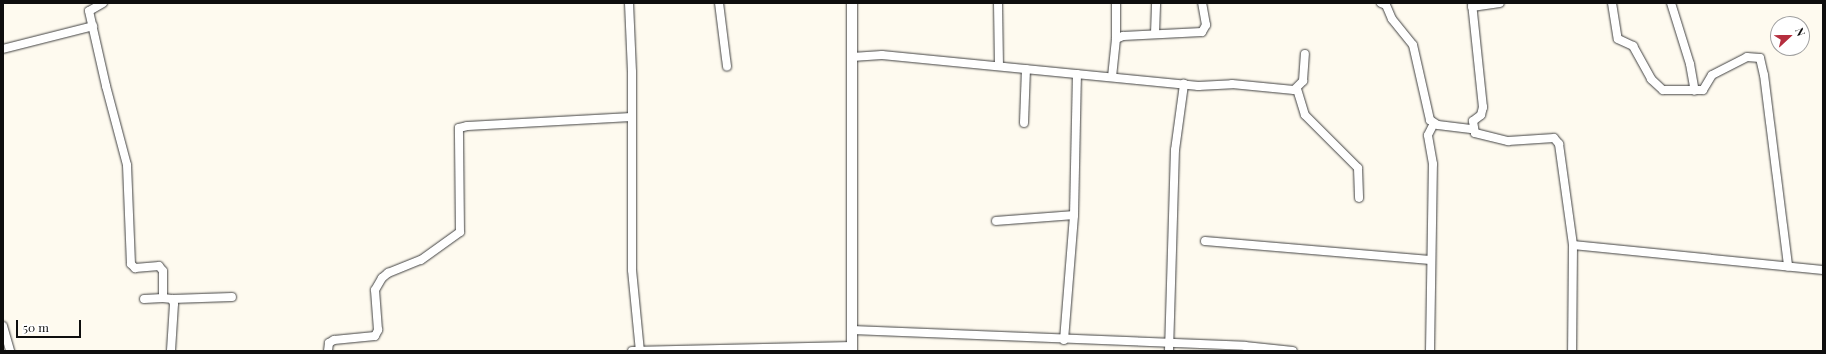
<!DOCTYPE html>
<html>
<head>
<meta charset="utf-8">
<style>
	body { margin:0 }
	#map { position:relative; width:1826px; height:354px; overflow:hidden; background:#fefaef; font-family:"Playfair Display",serif }
	div>[style] { position:absolute }
	.roads { filter:drop-shadow(0 0 1px #414141) drop-shadow(0 0 1px #414141) }
	.minor>* { height:8px; margin:-4px; padding:0 4px; transform-origin:4px; border-radius:4px; background:#fff }
	.tertiary>* { height:10px; margin:-5px; padding:0 5px; transform-origin:5px; border-radius:5px; background:#fff }
	span { translate:-50% -50%; white-space:nowrap; text-align:center; line-height:1.15; -webkit-text-stroke:4px #fff; paint-order:stroke }
	.frame { position:absolute; inset:0; border:4px solid #0e0e0e; pointer-events:none }
	.north { position:absolute; left:1770px; top:16px; width:40px; height:40px; box-sizing:border-box; background:#fff; border:1px solid #9f9f9f; border-radius:50%; rotate:68deg; font-size:11px; font-weight:700; line-height:16px; text-align:center; color:#0e0e0e }
	.north::after { content:''; display:block; margin:auto; width:14px; height:18px; background:#b52e3e; clip-path:polygon(50% 0,100% 100%,50% 72%,0 100%) }
	.scale { position:absolute; left:16px; top:320px; width:65px; height:18px; box-sizing:border-box; border:2px solid #0e0e0e; border-top:0; padding-left:5px; font-size:12px; line-height:14px; white-space:nowrap; color:#0e0e0e; -webkit-text-stroke:3px #fff; paint-order:stroke }
</style>
</head>
<body>
<div id="map">
	<div class="roads">
		<div class="minor">
			<div style="left:103px;top:3px;width:16px;rotate:150deg"></div>
			<div style="left:89px;top:11px;width:77px;rotate:77.2deg"></div>
			<div style="left:106px;top:86px;width:82px;rotate:75.1deg"></div>
			<div style="left:127px;top:165px;width:99px;rotate:87.7deg"></div>
			<div style="left:131px;top:264px;width:6px;rotate:45deg"></div>
			<div style="left:135px;top:268px;width:24px;rotate:-5deg"></div>
			<div style="left:159px;top:266px;width:6px;rotate:51deg"></div>
			<div style="left:163px;top:271px;width:27px;rotate:90deg"></div>
			<div style="left:163px;top:298px;width:19px;rotate:177deg"></div>
			<div style="left:629px;top:3px;width:69px;rotate:87.5deg"></div>
			<div style="left:632px;top:72px;width:198px;rotate:90deg"></div>
			<div style="left:632px;top:270px;width:81px;rotate:84.4deg"></div>
			<div style="left:719px;top:3px;width:64px;rotate:82.8deg"></div>
			<div style="left:998px;top:3px;width:63px;rotate:89.1deg"></div>
			<div style="left:1116px;top:3px;width:36px;rotate:90deg"></div>
			<div style="left:1381px;top:3px;width:5px;rotate:22deg"></div>
			<div style="left:1386px;top:5px;width:15px;rotate:67deg"></div>
			<div style="left:1392px;top:19px;width:33px;rotate:51deg"></div>
			<div style="left:1413px;top:45px;width:77px;rotate:77.2deg"></div>
			<div style="left:1430px;top:120px;width:9px;rotate:32deg"></div>
			<div style="left:1438px;top:125px;width:35px;rotate:7deg"></div>
			<div style="left:1472px;top:3px;width:105px;rotate:84deg"></div>
			<div style="left:1483px;top:107px;width:8px;rotate:104deg"></div>
			<div style="left:1481px;top:115px;width:10px;rotate:143deg"></div>
			<div style="left:1473px;top:121px;width:12px;rotate:81deg"></div>
			<div style="left:1475px;top:133px;width:34px;rotate:14deg"></div>
			<div style="left:1508px;top:141px;width:46px;rotate:-3.7deg"></div>
			<div style="left:1554px;top:138px;width:8px;rotate:50deg"></div>
			<div style="left:1559px;top:144px;width:102px;rotate:82.1deg"></div>
			<div style="left:1573px;top:245px;width:106px;rotate:90.5deg"></div>
			<div style="left:1612px;top:3px;width:36px;rotate:81deg"></div>
			<div style="left:1618px;top:39px;width:17px;rotate:25deg"></div>
			<div style="left:1633px;top:46px;width:38px;rotate:61deg"></div>
			<div style="left:1651px;top:79px;width:16px;rotate:43deg"></div>
			<div style="left:1663px;top:90px;width:40px"></div>
			<div style="left:1703px;top:90px;width:17px;rotate:-59deg"></div>
			<div style="left:1712px;top:75px;width:39px;rotate:-27deg"></div>
			<div style="left:1747px;top:57px;width:13px;rotate:4deg"></div>
			<div style="left:1760px;top:58px;width:17px;rotate:77deg"></div>
			<div style="left:1764px;top:75px;width:193px;rotate:82.8deg"></div>
			<div style="left:1671px;top:3px;width:64px;rotate:72.7deg"></div>
			<div style="left:1690px;top:64px;width:27px;rotate:80deg"></div>
			<div style="left:1472px;top:7px;width:28px;rotate:-8deg"></div>
			<div style="left:1155px;top:34px;width:31px;rotate:-88deg"></div>
			<div style="left:3px;top:49px;width:93px;rotate:-14.3deg"></div>
			<div style="left:852px;top:57px;width:30px;rotate:-4deg"></div>
			<div style="left:882px;top:55px;width:318px;rotate:5.6deg"></div>
			<div style="left:1198px;top:86px;width:34px;rotate:-3deg"></div>
			<div style="left:1232px;top:84px;width:62px;rotate:5.5deg"></div>
			<div style="left:1294px;top:90px;width:13px;rotate:-45deg"></div>
			<div style="left:1303px;top:81px;width:27px;rotate:-86deg"></div>
			<div style="left:1112px;top:77px;width:38px;rotate:-84deg"></div>
			<div style="left:1116px;top:39px;width:8px;rotate:-23deg"></div>
			<div style="left:1123px;top:36px;width:79px;rotate:-2.9deg"></div>
			<div style="left:1202px;top:32px;width:8px;rotate:-60deg"></div>
			<div style="left:1206px;top:25px;width:22px;rotate:-100deg"></div>
			<div style="left:1297px;top:89px;width:27px;rotate:73deg"></div>
			<div style="left:1305px;top:115px;width:75px;rotate:45deg"></div>
			<div style="left:1358px;top:168px;width:30px;rotate:88deg"></div>
			<div style="left:1024px;top:123px;width:54px;rotate:-87.9deg"></div>
			<div style="left:996px;top:221px;width:78px;rotate:-4.4deg"></div>
			<div style="left:1205px;top:241px;width:226px;rotate:4.8deg"></div>
			<div style="left:1573px;top:245px;width:251px;rotate:5.7deg"></div>
			<div style="left:163px;top:298px;width:9px;rotate:6deg"></div>
			<div style="left:172px;top:299px;width:5px;rotate:68deg"></div>
			<div style="left:174px;top:304px;width:47px;rotate:93.7deg"></div>
			<div style="left:172px;top:299px;width:60px;rotate:-1.9deg"></div>
			<div style="left:3px;top:326px;width:26px;rotate:74deg"></div>
			<div style="left:852px;top:330px;width:393px;rotate:2.3deg"></div>
			<div style="left:1245px;top:346px;width:48px;rotate:5.9deg"></div>
			<div style="left:1064px;top:340px;width:125px;rotate:-85.4deg"></div>
			<div style="left:1074px;top:215px;width:141px;rotate:-88.8deg"></div>
			<div style="left:328px;top:351px;width:8px;rotate:-83deg"></div>
			<div style="left:329px;top:343px;width:6px;rotate:-31deg"></div>
			<div style="left:334px;top:340px;width:41px;rotate:-5.6deg"></div>
			<div style="left:375px;top:336px;width:7px;rotate:-63deg"></div>
			<div style="left:378px;top:330px;width:40px;rotate:-94.3deg"></div>
			<div style="left:375px;top:290px;width:14px;rotate:-60deg"></div>
			<div style="left:382px;top:278px;width:8px;rotate:-40deg"></div>
			<div style="left:388px;top:273px;width:35px;rotate:-22deg"></div>
			<div style="left:421px;top:260px;width:48px;rotate:-35.7deg"></div>
			<div style="left:460px;top:232px;width:104px;rotate:-90.6deg"></div>
			<div style="left:459px;top:128px;width:8px;rotate:-14deg"></div>
			<div style="left:467px;top:126px;width:165px;rotate:-3.1deg"></div>
			<div style="left:632px;top:351px;width:220px;rotate:-1.3deg"></div>
			<div style="left:1169px;top:351px;width:201px;rotate:-88.3deg"></div>
			<div style="left:1175px;top:150px;width:67px;rotate:-82.2deg"></div>
			<div style="left:1430px;top:351px;width:187px;rotate:-89.1deg"></div>
			<div style="left:1433px;top:164px;width:29px;rotate:-100deg"></div>
			<div style="left:1428px;top:135px;width:13px;rotate:-63deg"></div>
		</div>
		<div class="tertiary">
			<div style="left:852px;top:351px;width:348px;rotate:-90deg"></div>
		</div>
	</div>
	<div class="frame"></div>
	<div class="north">N</div>
	<div class="scale">50 m</div>
</div>
</body>
</html>
